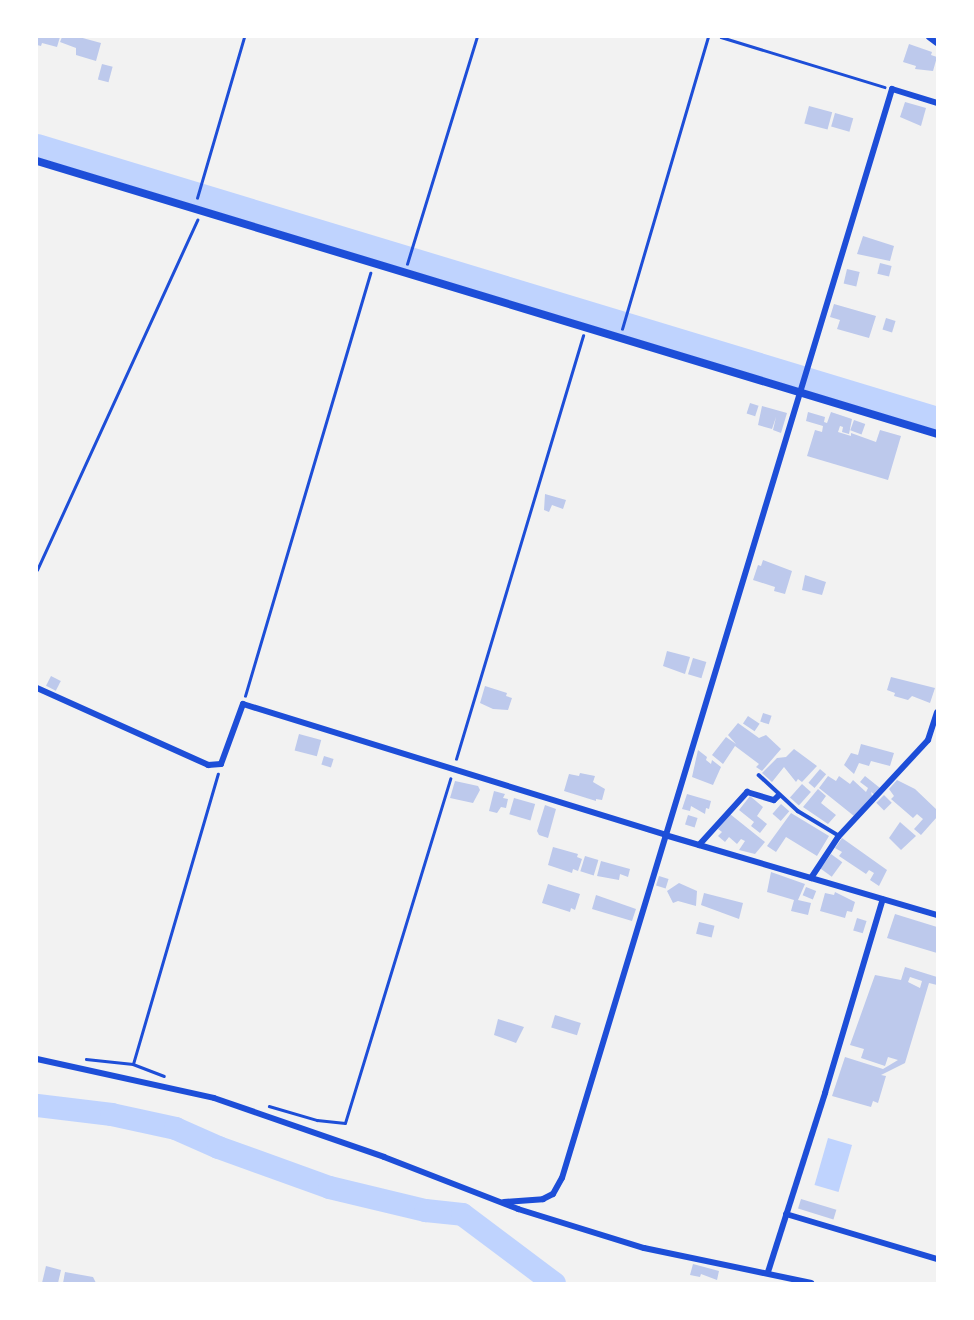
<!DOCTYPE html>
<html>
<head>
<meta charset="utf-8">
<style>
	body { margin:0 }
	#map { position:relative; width:974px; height:1320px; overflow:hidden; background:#f2f2f2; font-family:"Varela Round",sans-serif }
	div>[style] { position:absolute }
	.water>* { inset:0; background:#bfd3fe; transform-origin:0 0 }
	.river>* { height:23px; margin:-11.5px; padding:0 11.5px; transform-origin:11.5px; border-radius:11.5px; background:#bfd3fe }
	.building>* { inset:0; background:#bdc9ec; transform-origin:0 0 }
	.path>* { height:2.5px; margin:-1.25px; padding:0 1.25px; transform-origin:1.25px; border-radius:1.25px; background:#1d4ed8 }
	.service>* { height:3.5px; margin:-1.75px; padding:0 1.75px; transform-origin:1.75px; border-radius:1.75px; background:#1d4ed8 }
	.minor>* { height:6px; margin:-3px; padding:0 3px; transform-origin:3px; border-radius:3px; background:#1d4ed8 }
	.tertiary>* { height:8px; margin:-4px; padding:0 4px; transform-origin:4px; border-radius:4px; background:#1d4ed8 }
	span { translate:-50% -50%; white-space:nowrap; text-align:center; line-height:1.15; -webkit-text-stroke:5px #fff; paint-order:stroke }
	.frame { position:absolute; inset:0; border:38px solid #fff; pointer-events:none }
</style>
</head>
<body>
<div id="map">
	<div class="water">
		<div style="left:828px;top:1138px;width:25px;height:49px;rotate:16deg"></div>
	</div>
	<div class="river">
		<div style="left:37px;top:145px;width:940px;rotate:16.87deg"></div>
		<div style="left:37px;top:1105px;width:75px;rotate:6.9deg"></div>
		<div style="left:111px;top:1114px;width:66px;rotate:12.3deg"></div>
		<div style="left:175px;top:1128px;width:47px;rotate:23.8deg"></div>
		<div style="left:218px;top:1147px;width:118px;rotate:19.8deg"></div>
		<div style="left:329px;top:1187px;width:99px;rotate:13.5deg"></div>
		<div style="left:425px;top:1210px;width:37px;rotate:6deg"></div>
		<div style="left:462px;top:1214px;width:115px;rotate:36.9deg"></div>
	</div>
	<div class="building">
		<div style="clip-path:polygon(37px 37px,60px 37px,57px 47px,42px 43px,41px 46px,37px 45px)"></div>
		<div style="clip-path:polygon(62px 37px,79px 37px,101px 43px,96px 61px,76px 55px,76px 48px,60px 42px)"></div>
		<div style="clip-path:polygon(909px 44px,932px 52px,931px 55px,937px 57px,933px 71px,915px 69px,916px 66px,903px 62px)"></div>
		<div style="left:102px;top:64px;width:11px;height:16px;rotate:15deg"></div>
		<div style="clip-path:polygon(905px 102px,926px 108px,921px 126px,900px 117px)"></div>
		<div style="left:809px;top:106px;width:24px;height:18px;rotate:15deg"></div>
		<div style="left:835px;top:113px;width:19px;height:14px;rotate:16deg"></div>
		<div style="clip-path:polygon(863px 236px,894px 246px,890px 261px,857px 254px)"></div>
		<div style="left:880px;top:263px;width:12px;height:11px;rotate:14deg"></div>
		<div style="left:847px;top:269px;width:13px;height:15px;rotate:13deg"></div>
		<div style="clip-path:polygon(834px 304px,876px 316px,869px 338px,837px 329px,840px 320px,830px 317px)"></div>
		<div style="left:886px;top:318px;width:10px;height:12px;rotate:17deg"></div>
		<div style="left:750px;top:403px;width:9px;height:11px;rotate:18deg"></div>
		<div style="clip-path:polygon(762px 406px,787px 413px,781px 433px,773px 430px,776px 417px,772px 429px,758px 425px)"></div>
		<div style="clip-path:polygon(808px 412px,825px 417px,824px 422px,827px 423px,831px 412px,852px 419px,849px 434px,842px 432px,843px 427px,840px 426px,838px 432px,851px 436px,851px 433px,876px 442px,880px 430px,901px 436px,888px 480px,807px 456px,815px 430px,822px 432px,823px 426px,806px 421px)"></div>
		<div style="left:854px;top:420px;width:12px;height:11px;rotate:20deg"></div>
		<div style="clip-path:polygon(545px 494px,566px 500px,563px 509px,552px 505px,549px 512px,544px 510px)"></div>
		<div style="clip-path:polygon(763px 560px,792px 571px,785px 594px,774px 591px,775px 587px,753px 580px,758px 565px,761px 566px)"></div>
		<div style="clip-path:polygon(805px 575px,826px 582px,822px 595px,802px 590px)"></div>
		<div style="clip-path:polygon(667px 651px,690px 657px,685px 674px,663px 666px)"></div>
		<div style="left:693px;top:658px;width:14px;height:17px;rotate:17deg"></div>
		<div style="left:51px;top:676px;width:11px;height:11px;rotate:27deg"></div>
		<div style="clip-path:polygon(891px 677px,935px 688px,930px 703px,912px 696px,908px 700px,894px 696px,895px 693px,887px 690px)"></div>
		<div style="clip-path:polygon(485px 686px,507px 693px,506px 696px,512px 698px,508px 710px,493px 709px,480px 703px)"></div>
		<div style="left:763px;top:713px;width:9px;height:9px;rotate:18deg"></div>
		<div style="left:748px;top:716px;width:14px;height:9px;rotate:34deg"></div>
		<div style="clip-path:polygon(738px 723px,759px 738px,766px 735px,781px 749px,762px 771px,756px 767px,759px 764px,735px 746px,723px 764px,712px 755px,726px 737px,736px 744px,728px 735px)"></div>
		<div style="left:299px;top:734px;width:23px;height:17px;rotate:15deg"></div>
		<div style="clip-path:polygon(861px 744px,894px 753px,890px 766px,871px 761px,869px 766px,859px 763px,854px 774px,844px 765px,851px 753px,858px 755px)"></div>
		<div style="clip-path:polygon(794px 749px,817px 766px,802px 782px,798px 779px,796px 782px,784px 767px,772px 782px,762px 773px,777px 758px,786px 757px)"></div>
		<div style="clip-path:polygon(698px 750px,707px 757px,706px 760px,711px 764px,712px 760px,721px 767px,713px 785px,692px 777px)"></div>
		<div style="left:324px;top:756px;width:10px;height:9px;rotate:17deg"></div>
		<div style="left:820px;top:769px;width:8px;height:18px;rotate:40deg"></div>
		<div style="clip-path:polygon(580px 773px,595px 776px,593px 782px,605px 789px,602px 800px,596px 799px,596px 801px,564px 791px,569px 774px,579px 776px)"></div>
		<div style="clip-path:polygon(828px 776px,836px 781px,839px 776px,850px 784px,853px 780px,866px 792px,868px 788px,860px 782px,865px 776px,880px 788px,875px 795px,871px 792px,872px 796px,854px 816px,819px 788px)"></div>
		<div style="clip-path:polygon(897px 780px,915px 789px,937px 810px,937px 817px,921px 835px,914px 829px,923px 819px,917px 814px,913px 818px,891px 799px,894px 796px,889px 789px)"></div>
		<div style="clip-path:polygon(455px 781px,478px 786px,480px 790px,473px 803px,450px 798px)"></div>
		<div style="left:802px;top:784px;width:12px;height:18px;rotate:42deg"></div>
		<div style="clip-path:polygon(818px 789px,826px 796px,821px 803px,836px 815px,828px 824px,803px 807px)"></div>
		<div style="clip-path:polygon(494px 791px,505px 794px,503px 798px,508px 799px,506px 808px,501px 807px,497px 813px,489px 811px)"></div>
		<div style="clip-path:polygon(687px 794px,711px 801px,709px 809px,706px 808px,705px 814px,691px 806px,690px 811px,682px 809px)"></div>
		<div style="left:884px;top:795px;width:11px;height:11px;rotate:45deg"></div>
		<div style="clip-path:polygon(750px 796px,763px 807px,757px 816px,767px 824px,760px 833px,751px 826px,754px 822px,739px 810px)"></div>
		<div style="left:514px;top:798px;width:22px;height:17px;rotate:16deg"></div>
		<div style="left:781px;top:804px;width:11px;height:13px;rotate:41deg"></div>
		<div style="clip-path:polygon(545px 805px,556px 809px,548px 838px,539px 835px,537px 831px)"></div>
		<div style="clip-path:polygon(791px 813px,829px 836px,817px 856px,786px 837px,776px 852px,767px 846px)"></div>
		<div style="clip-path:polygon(730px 814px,765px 842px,755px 854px,739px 850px,745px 841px,741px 839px,737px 844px,729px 837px,725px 842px,718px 836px,722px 832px,718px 829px)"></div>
		<div style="left:688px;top:815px;width:10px;height:10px;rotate:17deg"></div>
		<div style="clip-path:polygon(900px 822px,916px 836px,901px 850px,889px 838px)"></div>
		<div style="clip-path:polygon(842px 838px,887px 870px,879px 886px,870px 880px,874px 873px,869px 870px,866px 874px,839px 856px,842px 852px,835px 848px)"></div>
		<div style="clip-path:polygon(553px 847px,578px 854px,577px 857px,582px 859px,578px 871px,573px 869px,572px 873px,548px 865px)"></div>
		<div style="left:831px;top:854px;width:14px;height:18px;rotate:36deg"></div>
		<div style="left:585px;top:856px;width:14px;height:16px;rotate:17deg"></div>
		<div style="clip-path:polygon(601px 861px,630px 869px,628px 877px,620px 874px,619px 880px,597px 876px)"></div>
		<div style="clip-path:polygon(771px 872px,805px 884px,798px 900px,811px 903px,808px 915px,791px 911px,794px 900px,767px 892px)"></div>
		<div style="left:659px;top:876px;width:10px;height:10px;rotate:17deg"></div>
		<div style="clip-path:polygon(679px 883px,697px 891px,696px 906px,678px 901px,673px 903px,667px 891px)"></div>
		<div style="clip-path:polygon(548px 884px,580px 894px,575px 910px,571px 908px,570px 912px,542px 903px)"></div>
		<div style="left:806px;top:887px;width:11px;height:9px;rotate:22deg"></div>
		<div style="clip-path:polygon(835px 892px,855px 902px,852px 912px,847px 911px,845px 918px,820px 911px,825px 893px,834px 895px)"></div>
		<div style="clip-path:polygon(704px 893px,743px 903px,739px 919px,701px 905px)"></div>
		<div style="clip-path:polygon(596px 895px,636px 909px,632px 921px,592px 909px)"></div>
		<div style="clip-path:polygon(895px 914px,937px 927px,937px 953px,887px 938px)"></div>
		<div style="left:857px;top:918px;width:10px;height:13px;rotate:17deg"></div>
		<div style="left:699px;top:922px;width:16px;height:12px;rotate:14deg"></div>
		<div style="clip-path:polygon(evenodd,905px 967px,937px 977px,937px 985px,929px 983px,905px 1063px,881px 1075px,886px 1076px,878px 1103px,873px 1101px,871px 1107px,832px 1096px,845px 1057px,883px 1069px,898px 1060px,888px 1057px,885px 1066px,861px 1058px,864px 1049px,850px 1045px,875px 975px,901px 980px,905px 967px,910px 977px,922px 981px,920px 988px,908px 982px,910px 977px)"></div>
		<div style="left:555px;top:1015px;width:27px;height:13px;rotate:17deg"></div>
		<div style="clip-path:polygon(498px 1019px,524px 1027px,516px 1043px,494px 1035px)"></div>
		<div style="left:801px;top:1199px;width:37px;height:10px;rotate:17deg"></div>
		<div style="clip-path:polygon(693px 1264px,719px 1271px,717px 1280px,701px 1274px,700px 1277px,690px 1275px)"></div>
		<div style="clip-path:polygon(46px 1266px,61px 1270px,58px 1283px,42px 1283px)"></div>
		<div style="clip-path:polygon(65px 1272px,93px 1277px,96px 1283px,63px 1283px)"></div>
	</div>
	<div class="path">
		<div style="left:721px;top:37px;width:171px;rotate:17deg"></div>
		<div style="left:197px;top:198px;width:168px;rotate:-73.7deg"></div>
		<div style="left:407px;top:264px;width:238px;rotate:-72.9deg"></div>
		<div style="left:622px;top:329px;width:304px;rotate:-73.6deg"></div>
		<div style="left:37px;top:570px;width:385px;rotate:-65.4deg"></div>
		<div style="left:245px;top:696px;width:441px;rotate:-73.5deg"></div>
		<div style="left:456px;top:759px;width:442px;rotate:-73.3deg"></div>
		<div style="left:86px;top:1059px;width:47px;rotate:6.1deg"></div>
		<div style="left:133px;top:1064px;width:33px;rotate:21deg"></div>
		<div style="left:133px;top:1064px;width:302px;rotate:-73.7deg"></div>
		<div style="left:269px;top:1106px;width:50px;rotate:16.3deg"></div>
		<div style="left:317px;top:1120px;width:28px;rotate:6deg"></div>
		<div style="left:345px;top:1123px;width:360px;rotate:-73deg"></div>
	</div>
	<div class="service">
		<div style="left:759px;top:775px;width:53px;rotate:42.7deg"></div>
		<div style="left:798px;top:811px;width:47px;rotate:31deg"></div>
	</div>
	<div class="minor">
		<div style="left:929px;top:37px;width:10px;rotate:37deg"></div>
		<div style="left:37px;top:688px;width:188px;rotate:24.2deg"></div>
		<div style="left:208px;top:765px;width:13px;rotate:-4deg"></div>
		<div style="left:221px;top:764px;width:64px;rotate:-69.9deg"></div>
		<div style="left:243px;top:704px;width:442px;rotate:17.2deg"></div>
		<div style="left:665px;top:835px;width:284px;rotate:16.4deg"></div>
		<div style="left:699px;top:845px;width:72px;rotate:-47.8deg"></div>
		<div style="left:747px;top:792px;width:28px;rotate:17deg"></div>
		<div style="left:774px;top:800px;width:6px;rotate:-45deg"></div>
		<div style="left:811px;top:878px;width:49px;rotate:-56.6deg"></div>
		<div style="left:838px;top:837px;width:132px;rotate:-47.1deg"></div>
		<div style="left:928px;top:740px;width:29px;rotate:-72deg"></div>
		<div style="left:37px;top:1059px;width:181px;rotate:12.4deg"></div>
		<div style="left:214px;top:1098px;width:180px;rotate:19.1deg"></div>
		<div style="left:384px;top:1157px;width:144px;rotate:21.2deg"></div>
		<div style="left:518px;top:1209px;width:132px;rotate:17.2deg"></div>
		<div style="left:644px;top:1248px;width:171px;rotate:11.8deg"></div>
		<div style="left:504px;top:1202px;width:39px;rotate:-4deg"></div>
		<div style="left:543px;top:1199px;width:11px;rotate:-27deg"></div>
		<div style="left:553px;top:1194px;width:18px;rotate:-61deg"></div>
		<div style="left:562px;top:1178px;width:1138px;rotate:-73.14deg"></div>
		<div style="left:892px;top:89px;width:47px;rotate:17.3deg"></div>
		<div style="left:786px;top:1214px;width:158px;rotate:16.6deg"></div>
		<div style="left:768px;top:1272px;width:188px;rotate:-72.3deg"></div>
		<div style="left:825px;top:1093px;width:202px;rotate:-73.4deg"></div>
	</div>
	<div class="tertiary">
		<div style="left:37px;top:161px;width:940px;rotate:16.87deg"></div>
	</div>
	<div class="frame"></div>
</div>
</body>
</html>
